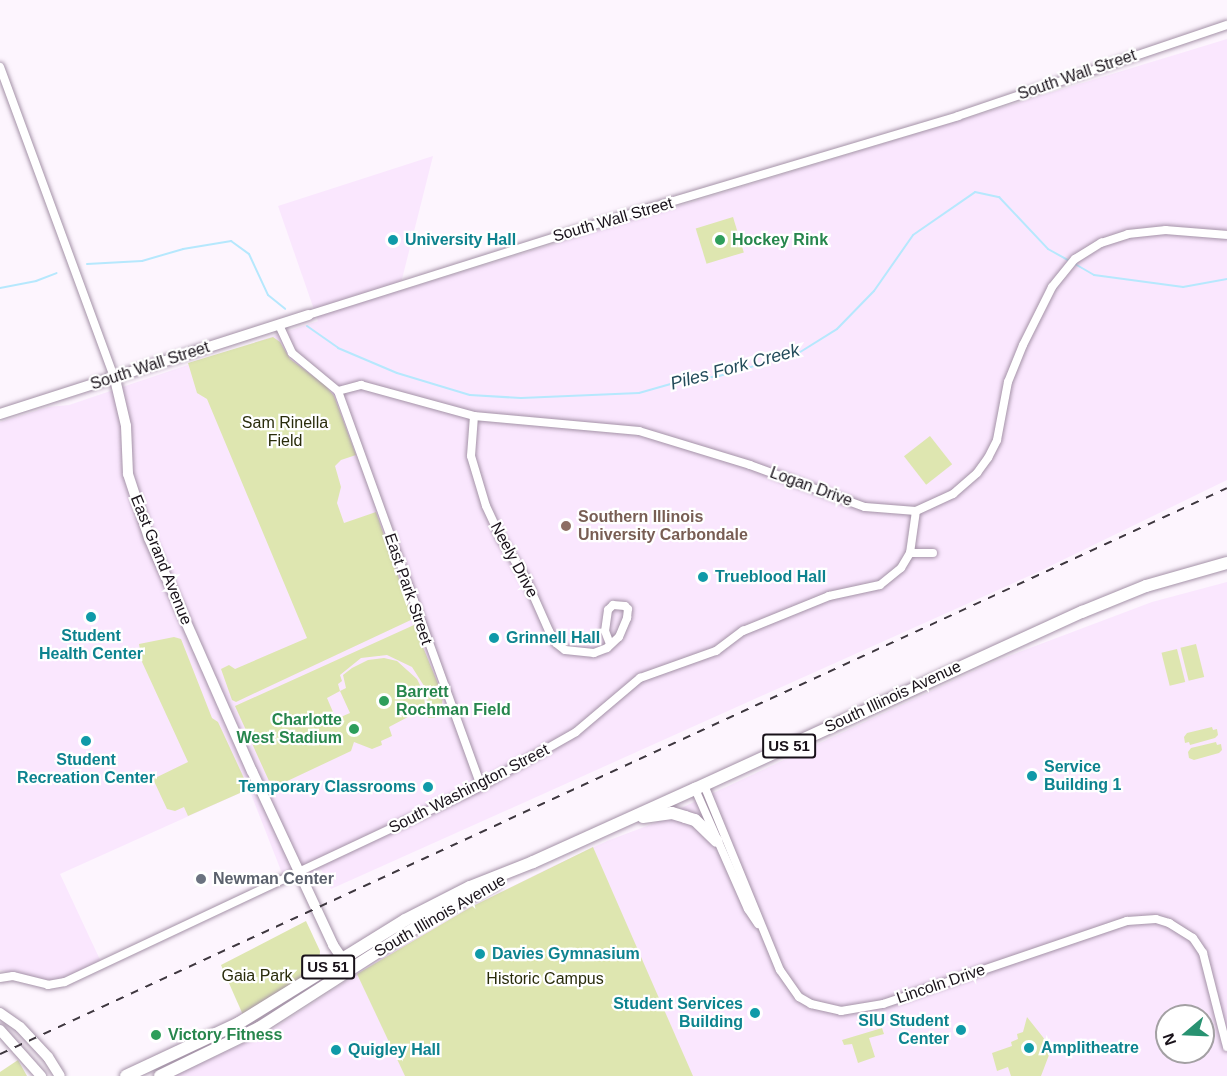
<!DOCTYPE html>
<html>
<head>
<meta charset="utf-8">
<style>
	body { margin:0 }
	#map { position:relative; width:1227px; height:1076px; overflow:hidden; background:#fdf5fe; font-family:Arial,sans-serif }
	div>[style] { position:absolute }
	.built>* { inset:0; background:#fae7fe }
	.green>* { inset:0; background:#dee6b0; transform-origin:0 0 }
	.stream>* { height:2px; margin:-1px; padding:0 1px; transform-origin:1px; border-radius:1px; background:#b6e8fd }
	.roads { filter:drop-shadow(0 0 2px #a492a7) drop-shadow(0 0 2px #a492a7) }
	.minor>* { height:8px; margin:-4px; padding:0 4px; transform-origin:4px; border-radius:4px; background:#fff }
	.major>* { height:10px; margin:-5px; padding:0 5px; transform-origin:5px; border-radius:5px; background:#fff }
	.highway>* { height:12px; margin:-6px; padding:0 6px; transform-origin:6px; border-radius:6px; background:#fff }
	.rail>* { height:2px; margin-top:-1px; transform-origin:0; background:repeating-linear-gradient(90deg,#3e373f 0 8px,transparent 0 16px) }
	.dots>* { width:16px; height:16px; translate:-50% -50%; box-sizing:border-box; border:3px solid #fff; border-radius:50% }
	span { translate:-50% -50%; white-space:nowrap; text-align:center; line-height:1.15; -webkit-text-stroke:4.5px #fff; paint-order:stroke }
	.shield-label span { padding:2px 4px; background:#fff; border:2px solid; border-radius:4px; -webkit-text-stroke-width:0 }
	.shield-label { font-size:15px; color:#19121a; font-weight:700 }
	.street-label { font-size:16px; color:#19121a }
	.culture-label { font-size:16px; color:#0d838f; font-weight:700 }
	.left { translate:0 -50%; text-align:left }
	.right { translate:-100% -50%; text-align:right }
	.leisure-label { font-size:16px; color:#27864d; font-weight:700 }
	.park-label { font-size:16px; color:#292c0b }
	.education-label { font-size:16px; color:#785e54; font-weight:700 }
	.worship-label { font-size:16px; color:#5b616d; font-weight:700 }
	.water-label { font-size:18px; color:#234b5a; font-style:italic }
	.north { position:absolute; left:1155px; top:1004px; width:60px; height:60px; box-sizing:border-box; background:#fff; border:2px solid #a3a0a3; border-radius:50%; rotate:251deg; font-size:16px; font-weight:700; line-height:24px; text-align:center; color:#19121a }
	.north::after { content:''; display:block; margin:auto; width:21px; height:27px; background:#289271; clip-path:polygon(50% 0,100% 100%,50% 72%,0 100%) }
</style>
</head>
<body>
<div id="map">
	<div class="built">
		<div style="clip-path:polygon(1227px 39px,1227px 480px,1038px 572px,331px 889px,321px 869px,287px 886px,249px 789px,60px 874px,102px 964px,48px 985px,0 970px,0 422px,48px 407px,69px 405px,318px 321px,278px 206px,433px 156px,399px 291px)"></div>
		<div style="clip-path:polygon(evenodd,1227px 582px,1227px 1076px,174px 1076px,268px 1032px,385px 956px,471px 907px,555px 865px,607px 841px,668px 818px,679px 809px,993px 662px,1152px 602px,1227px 582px,1167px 1016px,1203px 1016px,1203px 1052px,1167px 1052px,1167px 1016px)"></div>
	</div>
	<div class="green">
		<div style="left:733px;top:217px;width:37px;height:39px;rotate:73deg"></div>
		<div style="clip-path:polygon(273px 337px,280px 342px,290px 359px,325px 385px,334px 396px,356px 455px,341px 460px,335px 466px,341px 487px,337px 503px,344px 523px,376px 512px,413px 619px,236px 702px,232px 700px,221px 669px,229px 665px,235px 669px,307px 638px,207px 399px,197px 393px,188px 363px)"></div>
		<div style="left:930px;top:436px;width:36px;height:33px;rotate:52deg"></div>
		<div style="clip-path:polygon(evenodd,414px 625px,443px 696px,442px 705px,435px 718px,428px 718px,426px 689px,412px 667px,387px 655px,361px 658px,340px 675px,342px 681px,338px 684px,340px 691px,346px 688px,343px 675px,352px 668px,368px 660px,384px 658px,397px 661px,417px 679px,424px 693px,425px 708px,389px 727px,392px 736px,381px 741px,382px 745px,372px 749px,354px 742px,351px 751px,281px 784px,282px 789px,274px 792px,235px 706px,414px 625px,340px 691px,350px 713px,336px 719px,327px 698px,340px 691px)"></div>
		<div style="clip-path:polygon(174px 637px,181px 639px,212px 718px,218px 722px,249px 789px,188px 816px,184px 807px,175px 811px,167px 809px,153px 779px,188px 762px,137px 651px,140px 650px,139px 644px)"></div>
		<div style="left:1196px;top:644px;width:34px;height:16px;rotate:76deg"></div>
		<div style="left:1177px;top:649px;width:34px;height:16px;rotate:76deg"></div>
		<div style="clip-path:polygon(1212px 727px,1213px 730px,1217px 729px,1218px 735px,1215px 738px,1190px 745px,1189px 742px,1185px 743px,1184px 737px,1187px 733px)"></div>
		<div style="clip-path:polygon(1216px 742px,1217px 745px,1221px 744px,1222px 750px,1219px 753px,1194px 760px,1189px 758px,1188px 752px,1191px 748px)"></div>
		<div style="clip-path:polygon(593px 847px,693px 1076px,405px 1076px,357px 974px,471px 907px)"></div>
		<div style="clip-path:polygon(306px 921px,320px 951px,319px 964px,274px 998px,243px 1015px,221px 965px)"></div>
		<div style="clip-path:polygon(1027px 1017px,1046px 1041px,1049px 1055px,1041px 1076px,1011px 1076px,1008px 1067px,997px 1071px,992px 1053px,1012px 1046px,1011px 1042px,1018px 1039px,1017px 1034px,1023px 1032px)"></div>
		<div style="clip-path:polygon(882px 1028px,884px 1034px,869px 1038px,875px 1057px,858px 1063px,852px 1044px,844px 1045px,842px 1040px)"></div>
		<div style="clip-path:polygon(18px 1060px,27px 1076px,0 1076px,0 1072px)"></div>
	</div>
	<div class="stream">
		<div style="left:87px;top:264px;width:55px;rotate:-3.1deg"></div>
		<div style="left:142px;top:261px;width:43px;rotate:-16.3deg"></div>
		<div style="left:183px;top:249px;width:49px;rotate:-9.5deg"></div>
		<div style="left:231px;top:241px;width:22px;rotate:36deg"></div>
		<div style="left:249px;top:254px;width:45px;rotate:65.1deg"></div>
		<div style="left:268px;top:295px;width:22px;rotate:39deg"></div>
		<div style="left:1075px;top:264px;width:22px;rotate:30deg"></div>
		<div style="left:1094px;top:275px;width:90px;rotate:7.7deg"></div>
		<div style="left:1183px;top:287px;width:45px;rotate:-10.3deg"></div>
		<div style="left:0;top:288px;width:37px;rotate:-11deg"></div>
		<div style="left:36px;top:281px;width:22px;rotate:-21deg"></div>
		<div style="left:307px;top:326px;width:38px;rotate:35deg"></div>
		<div style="left:338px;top:348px;width:64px;rotate:23deg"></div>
		<div style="left:397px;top:373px;width:76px;rotate:16.8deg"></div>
		<div style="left:470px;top:395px;width:51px;rotate:3.4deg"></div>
		<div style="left:521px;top:398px;width:118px;rotate:-2.4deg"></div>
		<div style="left:639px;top:393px;width:41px;rotate:-15.8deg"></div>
		<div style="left:678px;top:382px;width:41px;rotate:-8.3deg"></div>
		<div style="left:719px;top:376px;width:81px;rotate:-15.8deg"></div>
		<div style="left:797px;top:354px;width:47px;rotate:-32deg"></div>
		<div style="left:837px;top:329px;width:53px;rotate:-45.8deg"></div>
		<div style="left:874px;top:291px;width:68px;rotate:-55.1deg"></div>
		<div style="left:913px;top:235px;width:75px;rotate:-34.7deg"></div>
		<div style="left:975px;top:192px;width:25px;rotate:12deg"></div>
		<div style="left:999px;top:197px;width:71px;rotate:46.7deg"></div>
		<div style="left:1048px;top:249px;width:25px;rotate:29deg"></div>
	</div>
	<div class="roads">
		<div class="minor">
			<div style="left:0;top:67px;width:333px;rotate:69.8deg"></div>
			<div style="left:308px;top:315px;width:296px;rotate:-17.5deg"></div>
			<div style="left:590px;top:226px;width:384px;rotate:-16.6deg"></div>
			<div style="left:958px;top:116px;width:284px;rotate:-18.7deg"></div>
			<div style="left:279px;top:325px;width:31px;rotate:65deg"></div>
			<div style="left:292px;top:353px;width:60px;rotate:39.6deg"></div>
			<div style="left:338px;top:391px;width:24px;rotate:-15deg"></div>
			<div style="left:361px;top:385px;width:117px;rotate:15.3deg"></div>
			<div style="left:474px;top:416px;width:166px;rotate:5.2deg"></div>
			<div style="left:639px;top:431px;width:116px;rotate:17deg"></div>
			<div style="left:750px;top:465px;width:122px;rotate:20.1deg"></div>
			<div style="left:865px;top:507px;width:51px;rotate:4.5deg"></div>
			<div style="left:916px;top:511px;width:41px;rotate:-24.7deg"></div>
			<div style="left:953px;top:494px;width:32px;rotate:-41deg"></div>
			<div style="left:977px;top:473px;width:19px;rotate:-54deg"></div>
			<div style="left:988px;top:458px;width:20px;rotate:-63deg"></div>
			<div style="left:997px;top:440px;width:59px;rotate:-79.3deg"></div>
			<div style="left:1008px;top:382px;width:40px;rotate:-68deg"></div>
			<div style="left:1023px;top:345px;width:65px;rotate:-63.4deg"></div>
			<div style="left:1052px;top:287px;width:36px;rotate:-51deg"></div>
			<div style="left:1075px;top:259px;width:31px;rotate:-32deg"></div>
			<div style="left:1101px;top:243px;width:28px;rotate:-18deg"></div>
			<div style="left:1128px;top:234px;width:38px;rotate:-6deg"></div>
			<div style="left:1166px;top:230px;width:61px;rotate:4.7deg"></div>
			<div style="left:338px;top:391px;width:420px;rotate:70.1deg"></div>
			<div style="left:474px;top:416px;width:40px;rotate:94.3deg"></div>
			<div style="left:471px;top:456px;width:52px;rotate:73.3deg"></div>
			<div style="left:486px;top:506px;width:38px;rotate:65deg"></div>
			<div style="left:502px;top:540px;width:46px;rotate:58.4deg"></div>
			<div style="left:526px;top:579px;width:57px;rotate:66.1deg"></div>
			<div style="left:549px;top:631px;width:14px;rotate:60deg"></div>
			<div style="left:556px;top:643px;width:11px;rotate:38deg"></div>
			<div style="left:565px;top:650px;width:29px;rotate:6deg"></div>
			<div style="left:594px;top:653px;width:14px;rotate:-21deg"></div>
			<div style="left:607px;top:648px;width:16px;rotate:-43deg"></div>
			<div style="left:619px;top:637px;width:21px;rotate:-67deg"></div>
			<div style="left:627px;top:618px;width:9px;rotate:-84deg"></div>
			<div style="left:628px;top:609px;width:4px;rotate:-135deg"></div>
			<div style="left:625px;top:606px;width:12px;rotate:-175deg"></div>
			<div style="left:613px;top:605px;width:7px;rotate:135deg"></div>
			<div style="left:608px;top:610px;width:21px;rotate:98deg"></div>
			<div style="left:605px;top:631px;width:14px;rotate:69deg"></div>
			<div style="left:910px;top:553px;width:23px"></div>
			<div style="left:704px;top:785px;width:200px;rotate:67.7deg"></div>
			<div style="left:780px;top:970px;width:33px;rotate:55deg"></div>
			<div style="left:799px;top:997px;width:14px;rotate:30deg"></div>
			<div style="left:811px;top:1004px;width:31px;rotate:13deg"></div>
			<div style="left:841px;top:1011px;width:43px;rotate:-9.5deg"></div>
			<div style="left:883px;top:1004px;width:258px;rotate:-18.8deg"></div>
			<div style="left:1127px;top:921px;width:29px;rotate:-4deg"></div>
			<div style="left:1156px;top:919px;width:14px;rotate:17deg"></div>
			<div style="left:1169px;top:923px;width:28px;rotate:32deg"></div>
			<div style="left:1193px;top:938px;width:18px;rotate:56deg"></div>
			<div style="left:1203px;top:953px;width:97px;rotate:75.7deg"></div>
			<div style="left:695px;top:789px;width:131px;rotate:66.2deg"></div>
			<div style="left:748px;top:909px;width:18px;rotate:56deg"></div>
			<div style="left:0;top:978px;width:13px;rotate:-9deg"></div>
			<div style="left:13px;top:976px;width:36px;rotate:14deg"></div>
			<div style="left:48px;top:985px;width:17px;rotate:-10deg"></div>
			<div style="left:65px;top:982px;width:460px;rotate:-25.2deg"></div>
			<div style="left:481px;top:786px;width:109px;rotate:-29.6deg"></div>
			<div style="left:576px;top:732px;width:84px;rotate:-40.2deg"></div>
			<div style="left:640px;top:678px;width:81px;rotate:-19.6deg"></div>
			<div style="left:716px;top:651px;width:34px;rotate:-37deg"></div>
			<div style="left:743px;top:631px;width:93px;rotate:-22.1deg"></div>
			<div style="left:829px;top:596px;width:52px;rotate:-12.2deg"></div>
			<div style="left:880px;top:585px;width:27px;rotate:-39deg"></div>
			<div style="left:901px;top:568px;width:17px;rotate:-59deg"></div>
			<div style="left:910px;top:553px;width:42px;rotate:-81.9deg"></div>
		</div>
		<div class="major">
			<div style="left:115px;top:379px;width:48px;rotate:76.8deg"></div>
			<div style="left:126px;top:426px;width:48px;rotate:87.6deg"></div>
			<div style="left:128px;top:474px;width:67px;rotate:71.8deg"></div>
			<div style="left:149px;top:538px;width:255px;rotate:66.2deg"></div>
			<div style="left:252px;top:771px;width:192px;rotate:65deg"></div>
			<div style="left:333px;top:945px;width:30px;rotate:56deg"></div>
			<div style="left:0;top:414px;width:324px;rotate:-17.8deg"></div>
			<div style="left:0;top:1013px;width:24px;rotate:35deg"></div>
			<div style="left:20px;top:1027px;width:41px;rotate:47deg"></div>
			<div style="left:48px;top:1057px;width:22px;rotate:58deg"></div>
			<div style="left:0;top:1030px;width:62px;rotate:48.3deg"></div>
		</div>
		<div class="highway">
			<div style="left:643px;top:817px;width:29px;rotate:-8deg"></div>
			<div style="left:672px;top:813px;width:14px;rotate:17deg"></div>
			<div style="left:685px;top:817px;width:10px;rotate:17deg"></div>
			<div style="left:695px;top:820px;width:30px;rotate:44deg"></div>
			<div style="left:126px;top:1076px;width:125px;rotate:-25.1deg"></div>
			<div style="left:239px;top:1023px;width:195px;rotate:-31.8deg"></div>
			<div style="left:405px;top:920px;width:73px;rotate:-26.9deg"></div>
			<div style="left:470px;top:887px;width:68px;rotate:-21.6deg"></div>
			<div style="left:533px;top:862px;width:178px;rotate:-24.3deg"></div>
			<div style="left:695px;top:789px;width:426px;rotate:-24.6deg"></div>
			<div style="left:1082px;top:612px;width:69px;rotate:-22.1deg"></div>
			<div style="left:1146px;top:586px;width:84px;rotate:-15.9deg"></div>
			<div style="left:160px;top:1076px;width:110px;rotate:-25.9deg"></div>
			<div style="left:259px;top:1028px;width:206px;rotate:-32.7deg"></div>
			<div style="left:432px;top:917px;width:72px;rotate:-28deg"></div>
		</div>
	</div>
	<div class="rail">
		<div style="left:0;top:1054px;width:1351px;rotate:-24.76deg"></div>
	</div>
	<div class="dots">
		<div style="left:393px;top:240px;background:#0f9aa8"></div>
		<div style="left:720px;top:240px;background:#2e9e5b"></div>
		<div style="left:566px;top:526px;background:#8d6e63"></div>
		<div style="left:703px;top:577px;background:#0f9aa8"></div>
		<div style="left:91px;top:617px;background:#0f9aa8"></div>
		<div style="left:494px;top:638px;background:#0f9aa8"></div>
		<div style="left:384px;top:701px;background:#2e9e5b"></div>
		<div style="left:354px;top:729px;background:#2e9e5b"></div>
		<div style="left:86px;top:741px;background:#0f9aa8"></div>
		<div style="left:1032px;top:776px;background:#0f9aa8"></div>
		<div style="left:428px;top:787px;background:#0f9aa8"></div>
		<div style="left:201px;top:879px;background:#6b7280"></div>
		<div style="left:480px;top:954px;background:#0f9aa8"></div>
		<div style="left:755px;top:1013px;background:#0f9aa8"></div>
		<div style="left:961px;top:1030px;background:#0f9aa8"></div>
		<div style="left:156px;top:1035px;background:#2e9e5b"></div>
		<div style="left:1029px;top:1048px;background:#0f9aa8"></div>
		<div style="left:336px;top:1050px;background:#0f9aa8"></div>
	</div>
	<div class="shield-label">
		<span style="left:789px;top:746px">US 51</span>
		<span style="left:328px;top:967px">US 51</span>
	</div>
	<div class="street-label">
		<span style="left:1077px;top:75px;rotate:-19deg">South Wall Street</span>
		<span style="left:613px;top:220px;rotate:-16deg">South Wall Street</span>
		<span style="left:150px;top:366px;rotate:-18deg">South Wall Street</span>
		<span style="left:811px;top:487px;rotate:20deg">Logan Drive</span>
		<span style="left:161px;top:560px;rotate:68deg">East Grand Avenue</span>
		<span style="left:514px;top:560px;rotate:62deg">Neely Drive</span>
		<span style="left:408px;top:589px;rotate:71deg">East Park Street</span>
		<span style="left:893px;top:697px;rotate:-25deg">South Illinois Avenue</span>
		<span style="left:469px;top:789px;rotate:-27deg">South Washington Street</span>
		<span style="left:440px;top:916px;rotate:-30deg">South Illinois Avenue</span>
		<span style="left:941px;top:984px;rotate:-19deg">Lincoln Drive</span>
	</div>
	<div class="culture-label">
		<span class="left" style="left:405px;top:240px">University Hall</span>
		<span class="left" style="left:715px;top:577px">Trueblood Hall</span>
		<span style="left:91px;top:645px">Student<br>Health Center</span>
		<span class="left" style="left:506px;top:638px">Grinnell Hall</span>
		<span style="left:86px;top:769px">Student<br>Recreation Center</span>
		<span class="left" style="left:1044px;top:776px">Service<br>Building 1</span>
		<span class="right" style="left:416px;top:787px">Temporary Classrooms</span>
		<span class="left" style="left:492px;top:954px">Davies Gymnasium</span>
		<span class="right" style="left:743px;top:1013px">Student Services<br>Building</span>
		<span class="right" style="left:949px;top:1030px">SIU Student<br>Center</span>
		<span class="left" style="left:1041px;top:1048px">Amplitheatre</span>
		<span class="left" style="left:348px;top:1050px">Quigley Hall</span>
	</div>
	<div class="leisure-label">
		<span class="left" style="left:732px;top:240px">Hockey Rink</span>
		<span class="left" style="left:396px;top:701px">Barrett<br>Rochman Field</span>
		<span class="right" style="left:342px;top:729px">Charlotte<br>West Stadium</span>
		<span class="left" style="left:168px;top:1035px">Victory Fitness</span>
	</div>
	<div class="park-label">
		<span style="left:285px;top:432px">Sam Rinella<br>Field</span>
		<span style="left:257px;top:976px">Gaia Park</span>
		<span style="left:545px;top:979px">Historic Campus</span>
	</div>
	<div class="education-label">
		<span class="left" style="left:578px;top:526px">Southern Illinois<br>University Carbondale</span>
	</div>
	<div class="worship-label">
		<span class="left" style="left:213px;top:879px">Newman Center</span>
	</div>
	<div class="water-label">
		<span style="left:735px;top:367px;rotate:-15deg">Piles Fork Creek</span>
	</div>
	<div class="north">N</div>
</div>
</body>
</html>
